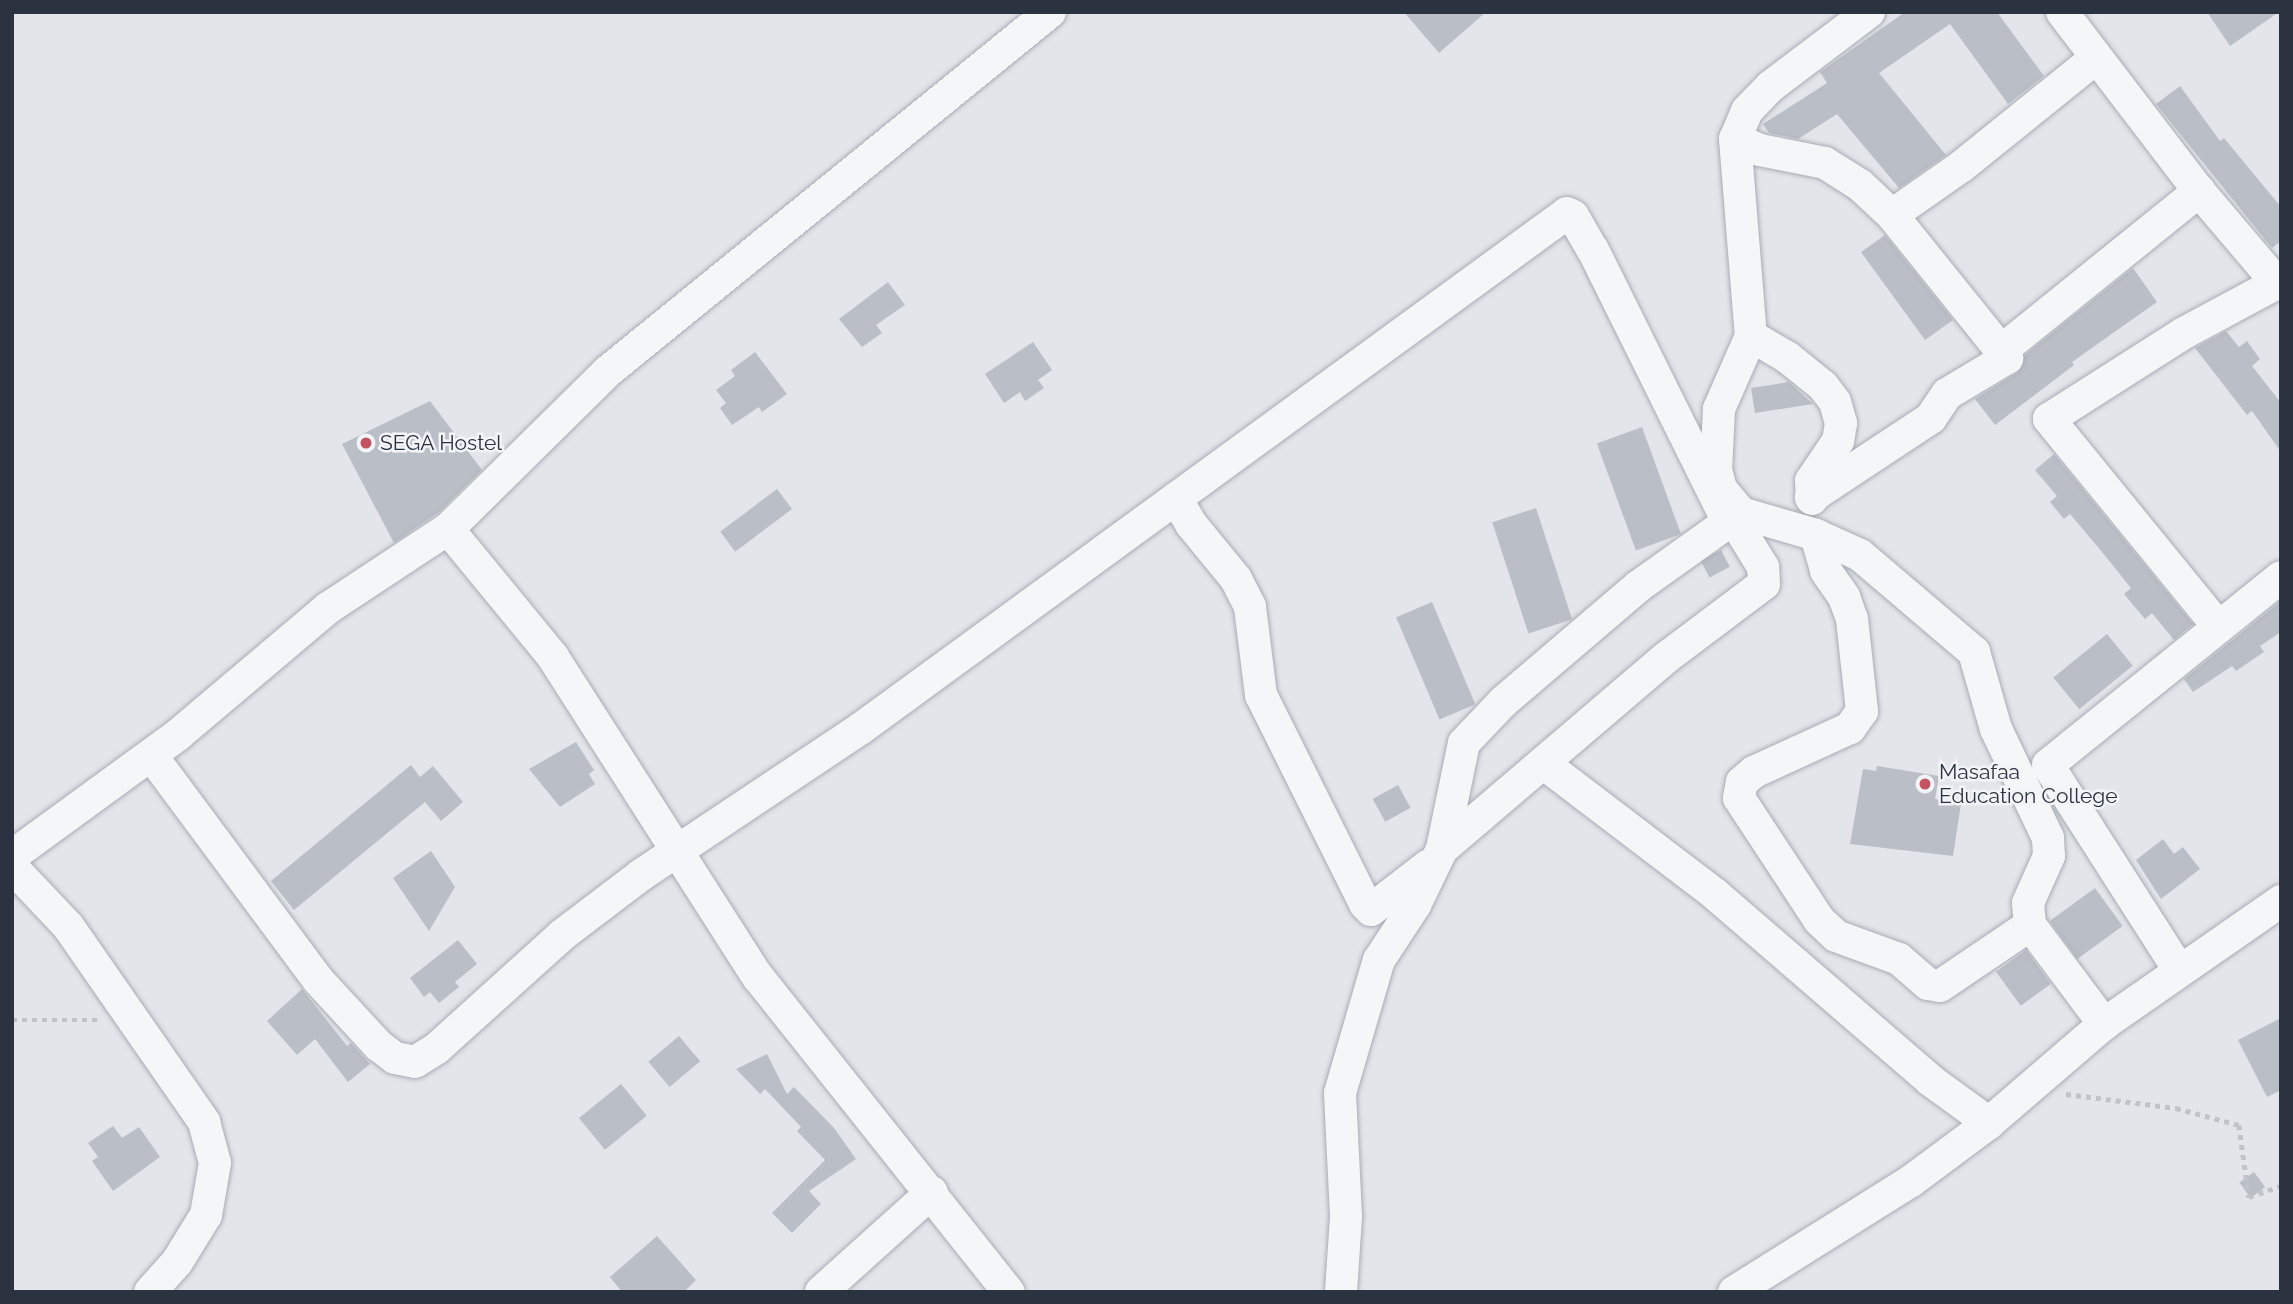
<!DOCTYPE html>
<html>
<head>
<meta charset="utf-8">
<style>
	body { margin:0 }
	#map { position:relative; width:2293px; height:1304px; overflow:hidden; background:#e3e5ea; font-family:Raleway,sans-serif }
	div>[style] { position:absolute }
	.building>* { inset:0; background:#babec6; transform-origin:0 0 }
	.path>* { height:4.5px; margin-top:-2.25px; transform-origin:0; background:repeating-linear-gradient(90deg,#c1c3c8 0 5px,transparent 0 10px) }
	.roads { filter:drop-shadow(0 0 2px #a8acb4) drop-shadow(0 0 2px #a8acb4) }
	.minor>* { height:32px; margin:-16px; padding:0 16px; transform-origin:16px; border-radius:16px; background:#f5f6f8 }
	.dots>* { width:19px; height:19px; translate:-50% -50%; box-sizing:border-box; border:4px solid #f2f4f7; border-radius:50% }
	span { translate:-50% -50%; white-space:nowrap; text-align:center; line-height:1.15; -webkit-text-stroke:5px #f2f4f7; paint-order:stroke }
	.poi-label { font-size:21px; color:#2c3340 }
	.left { translate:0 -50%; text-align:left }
	.frame { position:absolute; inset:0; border:14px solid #2c3340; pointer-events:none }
</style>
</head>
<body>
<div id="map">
	<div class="building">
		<div style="clip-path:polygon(1404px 12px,1486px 12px,1439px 53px)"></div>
		<div style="clip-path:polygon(1905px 12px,1997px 12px,2044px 76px,2008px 104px,1950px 24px,1879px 73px,1946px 155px,1899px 188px,1837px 114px,1798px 139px,1769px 133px,1763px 124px,1827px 83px,1820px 72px)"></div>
		<div style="clip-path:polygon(2207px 12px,2279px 12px,2230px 46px)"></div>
		<div style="clip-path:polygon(2180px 86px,2220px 141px,2224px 138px,2281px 207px,2281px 241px,2272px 248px,2156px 104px)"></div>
		<div style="clip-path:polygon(1885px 235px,1953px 320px,1925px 340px,1861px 252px)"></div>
		<div style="clip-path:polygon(2133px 268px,2157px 302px,2072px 362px,2074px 365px,1995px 425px,1975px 399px,2017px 373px,2025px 355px)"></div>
		<div style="clip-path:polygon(888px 282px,905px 305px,876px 325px,882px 333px,862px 347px,839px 319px)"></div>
		<div style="clip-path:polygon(2226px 331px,2239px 347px,2247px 341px,2260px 359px,2252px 366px,2281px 403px,2281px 452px,2252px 411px,2247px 415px,2195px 348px)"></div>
		<div style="clip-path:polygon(1033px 342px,1052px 370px,1038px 380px,1044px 388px,1025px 401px,1020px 392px,1004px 403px,985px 374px)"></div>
		<div style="clip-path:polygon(755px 352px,787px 394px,762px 412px,759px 407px,732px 425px,720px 408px,726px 403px,716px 390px,735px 376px,731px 370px)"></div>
		<div style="clip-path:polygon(1789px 382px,1813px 404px,1755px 413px,1751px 388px)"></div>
		<div style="clip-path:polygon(430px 401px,482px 470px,439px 512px,394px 543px,342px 444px)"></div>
		<div style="left:1642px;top:427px;width:114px;height:48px;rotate:70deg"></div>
		<div style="clip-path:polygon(2054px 454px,2193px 624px,2174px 640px,2152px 613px,2145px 619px,2124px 594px,2131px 588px,2102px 552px,2070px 514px,2064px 519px,2050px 502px,2057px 496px,2035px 470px)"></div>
		<div style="left:777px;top:489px;width:25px;height:71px;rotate:53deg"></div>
		<div style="left:1536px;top:508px;width:117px;height:46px;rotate:72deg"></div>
		<div style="left:1721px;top:550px;width:19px;height:23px;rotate:62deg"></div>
		<div style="clip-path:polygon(2281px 601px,2281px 632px,2260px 646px,2264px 652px,2236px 671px,2232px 666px,2193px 692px,2184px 679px)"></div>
		<div style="left:1432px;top:602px;width:111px;height:39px;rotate:67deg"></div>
		<div style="left:2107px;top:634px;width:41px;height:69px;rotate:51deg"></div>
		<div style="clip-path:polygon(576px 742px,594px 770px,589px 774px,595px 784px,560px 807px,529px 769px)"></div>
		<div style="clip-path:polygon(411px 765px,420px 777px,433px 766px,463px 802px,441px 821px,425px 802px,294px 910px,271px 881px)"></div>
		<div style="clip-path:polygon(1877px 766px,1939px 776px,1935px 799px,1961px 804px,1953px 856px,1850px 844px,1863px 769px,1876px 771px)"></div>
		<div style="left:1398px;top:785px;width:26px;height:29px;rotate:61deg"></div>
		<div style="clip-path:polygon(2163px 839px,2174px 854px,2183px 847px,2200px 869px,2161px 899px,2136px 860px)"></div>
		<div style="clip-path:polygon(431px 851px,455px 887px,429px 931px,393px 878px)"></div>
		<div style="left:2095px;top:888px;width:47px;height:56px;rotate:54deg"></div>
		<div style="clip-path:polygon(458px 940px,477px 964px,455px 982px,459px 987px,439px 1003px,430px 992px,424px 997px,410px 978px)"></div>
		<div style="left:2026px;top:950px;width:42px;height:37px;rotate:54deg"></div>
		<div style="clip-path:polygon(302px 989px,347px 1046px,351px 1043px,370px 1064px,348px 1082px,315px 1039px,297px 1055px,267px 1021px)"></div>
		<div style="clip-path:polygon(2281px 1018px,2281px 1090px,2267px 1097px,2238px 1040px)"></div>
		<div style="left:679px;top:1036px;width:33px;height:40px;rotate:50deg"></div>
		<div style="clip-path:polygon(767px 1054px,787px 1094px,794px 1087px,834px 1128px,856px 1159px,809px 1191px,821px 1204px,792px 1233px,772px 1213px,825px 1160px,797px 1131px,801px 1127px,765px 1089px,760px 1094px,736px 1069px)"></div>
		<div style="left:621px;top:1084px;width:41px;height:54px;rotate:51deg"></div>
		<div style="clip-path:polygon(113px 1126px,122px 1138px,139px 1127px,160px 1157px,113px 1191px,92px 1161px,98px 1157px,88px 1143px)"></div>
		<div style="left:2254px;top:1172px;width:19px;height:18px;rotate:54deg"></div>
		<div style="clip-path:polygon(657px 1236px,696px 1280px,684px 1292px,622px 1292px,610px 1277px)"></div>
	</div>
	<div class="path">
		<div style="left:12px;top:1020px;width:90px"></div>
		<div style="left:2066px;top:1094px;width:111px;rotate:7.3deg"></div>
		<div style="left:2176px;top:1108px;width:65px;rotate:15.1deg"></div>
		<div style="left:2239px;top:1125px;width:73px;rotate:82.1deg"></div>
		<div style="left:2249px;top:1197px;width:34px;rotate:-19deg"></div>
	</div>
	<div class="roads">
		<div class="minor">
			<div style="left:1869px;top:12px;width:124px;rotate:142.9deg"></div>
			<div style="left:1770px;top:87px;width:33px;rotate:134deg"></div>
			<div style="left:1747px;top:111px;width:30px;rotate:113deg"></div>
			<div style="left:1735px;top:139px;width:198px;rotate:85.4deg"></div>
			<div style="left:1751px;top:336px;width:80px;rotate:113.7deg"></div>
			<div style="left:1719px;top:409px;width:61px;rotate:92.8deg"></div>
			<div style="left:1716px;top:470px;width:20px;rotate:75deg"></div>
			<div style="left:1721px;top:489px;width:31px;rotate:50deg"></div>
			<div style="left:1741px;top:513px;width:78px;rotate:16.3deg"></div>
			<div style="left:1816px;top:535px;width:48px;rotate:24.4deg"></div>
			<div style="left:1860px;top:555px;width:150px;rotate:40.4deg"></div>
			<div style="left:1974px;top:652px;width:80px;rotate:74.1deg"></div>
			<div style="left:1996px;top:729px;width:121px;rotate:64.5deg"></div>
			<div style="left:2048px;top:838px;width:18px;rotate:87deg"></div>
			<div style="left:2049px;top:856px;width:51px;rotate:114.1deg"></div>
			<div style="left:2028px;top:903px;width:22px;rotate:85deg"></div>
			<div style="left:2030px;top:925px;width:124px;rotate:53.2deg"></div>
			<div style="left:2062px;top:12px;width:225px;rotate:52.6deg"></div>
			<div style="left:2199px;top:191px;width:121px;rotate:49.7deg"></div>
			<div style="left:1735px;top:139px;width:27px;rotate:24deg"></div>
			<div style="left:1760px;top:150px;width:66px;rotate:11.3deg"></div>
			<div style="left:1825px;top:163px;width:41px;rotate:32.2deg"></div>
			<div style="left:1860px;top:185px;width:44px;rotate:43.2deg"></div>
			<div style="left:1892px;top:215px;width:184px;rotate:51.2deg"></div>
			<div style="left:2007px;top:358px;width:70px;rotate:149deg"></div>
			<div style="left:1947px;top:394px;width:29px;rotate:124deg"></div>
			<div style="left:1931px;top:418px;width:144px;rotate:146.6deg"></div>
			<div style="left:1892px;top:215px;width:85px;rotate:-35deg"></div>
			<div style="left:1962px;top:166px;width:172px;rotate:-38.9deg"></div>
			<div style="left:1751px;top:336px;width:42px;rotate:30.3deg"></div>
			<div style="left:1787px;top:357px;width:46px;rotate:38.9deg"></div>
			<div style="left:1823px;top:386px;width:20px;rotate:53deg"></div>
			<div style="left:1835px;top:402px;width:22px;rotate:74deg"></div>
			<div style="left:1841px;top:423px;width:18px;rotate:99deg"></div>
			<div style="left:1838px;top:441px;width:48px;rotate:124deg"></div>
			<div style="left:1811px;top:481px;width:18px;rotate:87deg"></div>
			<div style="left:2001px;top:351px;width:255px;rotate:-38.9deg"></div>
			<div style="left:1176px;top:498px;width:30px;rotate:60deg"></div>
			<div style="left:1191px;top:524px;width:71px;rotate:50.7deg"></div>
			<div style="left:1236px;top:579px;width:31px;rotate:63deg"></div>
			<div style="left:1250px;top:607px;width:89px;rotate:82.9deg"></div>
			<div style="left:1261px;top:695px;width:233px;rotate:63.5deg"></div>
			<div style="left:1365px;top:904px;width:8px;rotate:45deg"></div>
			<div style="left:1371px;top:910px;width:73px;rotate:-37.8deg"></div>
			<div style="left:448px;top:529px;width:166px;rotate:50.6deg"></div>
			<div style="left:553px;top:657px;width:380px;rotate:57.4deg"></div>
			<div style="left:758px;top:977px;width:403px;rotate:51.5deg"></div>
			<div style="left:1816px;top:535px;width:37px;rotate:74deg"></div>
			<div style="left:1826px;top:571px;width:32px;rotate:55deg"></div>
			<div style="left:1844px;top:597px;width:23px;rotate:70deg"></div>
			<div style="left:1852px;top:619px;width:93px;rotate:83.8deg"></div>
			<div style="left:1862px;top:711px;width:21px;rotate:125deg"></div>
			<div style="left:1850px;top:728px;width:106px;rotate:155.4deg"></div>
			<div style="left:1754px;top:772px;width:16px;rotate:140deg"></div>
			<div style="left:1742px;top:782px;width:16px;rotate:101deg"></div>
			<div style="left:1739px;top:798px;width:146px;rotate:56.7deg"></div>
			<div style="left:1819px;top:920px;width:23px;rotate:43deg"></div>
			<div style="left:1836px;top:936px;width:67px;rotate:20.1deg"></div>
			<div style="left:1899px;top:959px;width:38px;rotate:41deg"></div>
			<div style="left:1928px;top:984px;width:12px;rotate:9deg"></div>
			<div style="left:1940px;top:986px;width:109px;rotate:-34.1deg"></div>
			<div style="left:2217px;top:625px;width:266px;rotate:-129.2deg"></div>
			<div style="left:2049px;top:419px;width:160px;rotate:-32.5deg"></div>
			<div style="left:2184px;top:333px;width:110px;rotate:-28.2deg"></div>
			<div style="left:151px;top:755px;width:280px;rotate:53.4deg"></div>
			<div style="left:318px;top:980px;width:90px;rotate:47.3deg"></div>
			<div style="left:379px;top:1046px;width:20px;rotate:37deg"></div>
			<div style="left:395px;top:1058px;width:20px;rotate:11deg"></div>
			<div style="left:415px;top:1062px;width:25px;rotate:-32deg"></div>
			<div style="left:436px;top:1049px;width:170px;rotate:-42.1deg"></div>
			<div style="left:562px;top:935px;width:99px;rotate:-37.2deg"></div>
			<div style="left:641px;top:875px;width:263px;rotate:-33.7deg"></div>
			<div style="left:860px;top:729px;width:875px;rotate:-36.12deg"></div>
			<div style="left:1567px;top:213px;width:7px;rotate:27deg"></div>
			<div style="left:1573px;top:216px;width:39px;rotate:60deg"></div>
			<div style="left:1593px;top:250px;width:304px;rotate:63.6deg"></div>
			<div style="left:1543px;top:763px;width:218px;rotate:37.3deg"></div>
			<div style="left:1716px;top:895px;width:283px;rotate:40.8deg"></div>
			<div style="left:1930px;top:1080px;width:73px;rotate:36.1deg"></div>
			<div style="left:1442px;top:849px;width:296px;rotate:-40.5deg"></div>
			<div style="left:1667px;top:657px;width:121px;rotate:-37deg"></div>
			<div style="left:1764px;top:584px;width:17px;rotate:-93deg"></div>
			<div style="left:1763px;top:567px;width:57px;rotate:-121.5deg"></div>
			<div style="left:12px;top:856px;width:207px;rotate:-36.1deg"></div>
			<div style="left:179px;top:734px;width:195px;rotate:-40.2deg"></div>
			<div style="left:328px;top:608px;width:144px;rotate:-33.4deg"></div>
			<div style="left:448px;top:529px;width:223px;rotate:-44.6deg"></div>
			<div style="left:607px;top:372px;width:571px;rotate:-39.1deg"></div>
			<div style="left:12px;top:867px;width:81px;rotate:46.5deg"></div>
			<div style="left:68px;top:926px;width:239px;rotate:55.2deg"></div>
			<div style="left:204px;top:1122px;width:42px;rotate:75deg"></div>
			<div style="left:215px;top:1163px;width:53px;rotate:99.8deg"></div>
			<div style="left:206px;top:1215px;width:55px;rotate:121.7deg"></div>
			<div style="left:177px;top:1262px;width:40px;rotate:132deg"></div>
			<div style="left:2179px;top:970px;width:243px;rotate:-122.6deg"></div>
			<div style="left:2048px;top:765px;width:299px;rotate:-38.9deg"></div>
			<div style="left:821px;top:1292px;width:149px;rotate:-42deg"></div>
			<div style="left:1341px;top:1292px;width:76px;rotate:-86.2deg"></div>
			<div style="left:1346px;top:1216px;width:123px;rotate:-92.8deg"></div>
			<div style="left:1340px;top:1093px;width:139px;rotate:-73.7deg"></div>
			<div style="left:1379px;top:960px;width:66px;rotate:-56.8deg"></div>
			<div style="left:1415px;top:905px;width:62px;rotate:-64.3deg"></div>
			<div style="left:1442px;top:849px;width:108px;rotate:-78.3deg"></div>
			<div style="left:1464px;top:743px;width:57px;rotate:-46.4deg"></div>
			<div style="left:1503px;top:702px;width:179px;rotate:-40.5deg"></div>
			<div style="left:1639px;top:586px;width:125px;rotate:-35.6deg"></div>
			<div style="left:1734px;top:1292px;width:209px;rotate:-32.1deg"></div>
			<div style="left:1911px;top:1181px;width:97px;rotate:-36.6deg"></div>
			<div style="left:1989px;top:1123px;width:152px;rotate:-40.7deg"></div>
			<div style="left:2104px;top:1024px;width:216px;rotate:-34.8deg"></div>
		</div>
	</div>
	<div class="dots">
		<div style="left:366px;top:443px;background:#c35361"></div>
		<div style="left:1925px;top:784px;background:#c35361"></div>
	</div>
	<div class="poi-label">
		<span class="left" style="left:380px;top:443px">SEGA Hostel</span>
		<span class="left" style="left:1939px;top:784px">Masafaa<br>Education College</span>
	</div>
	<div class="frame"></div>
</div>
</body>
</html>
